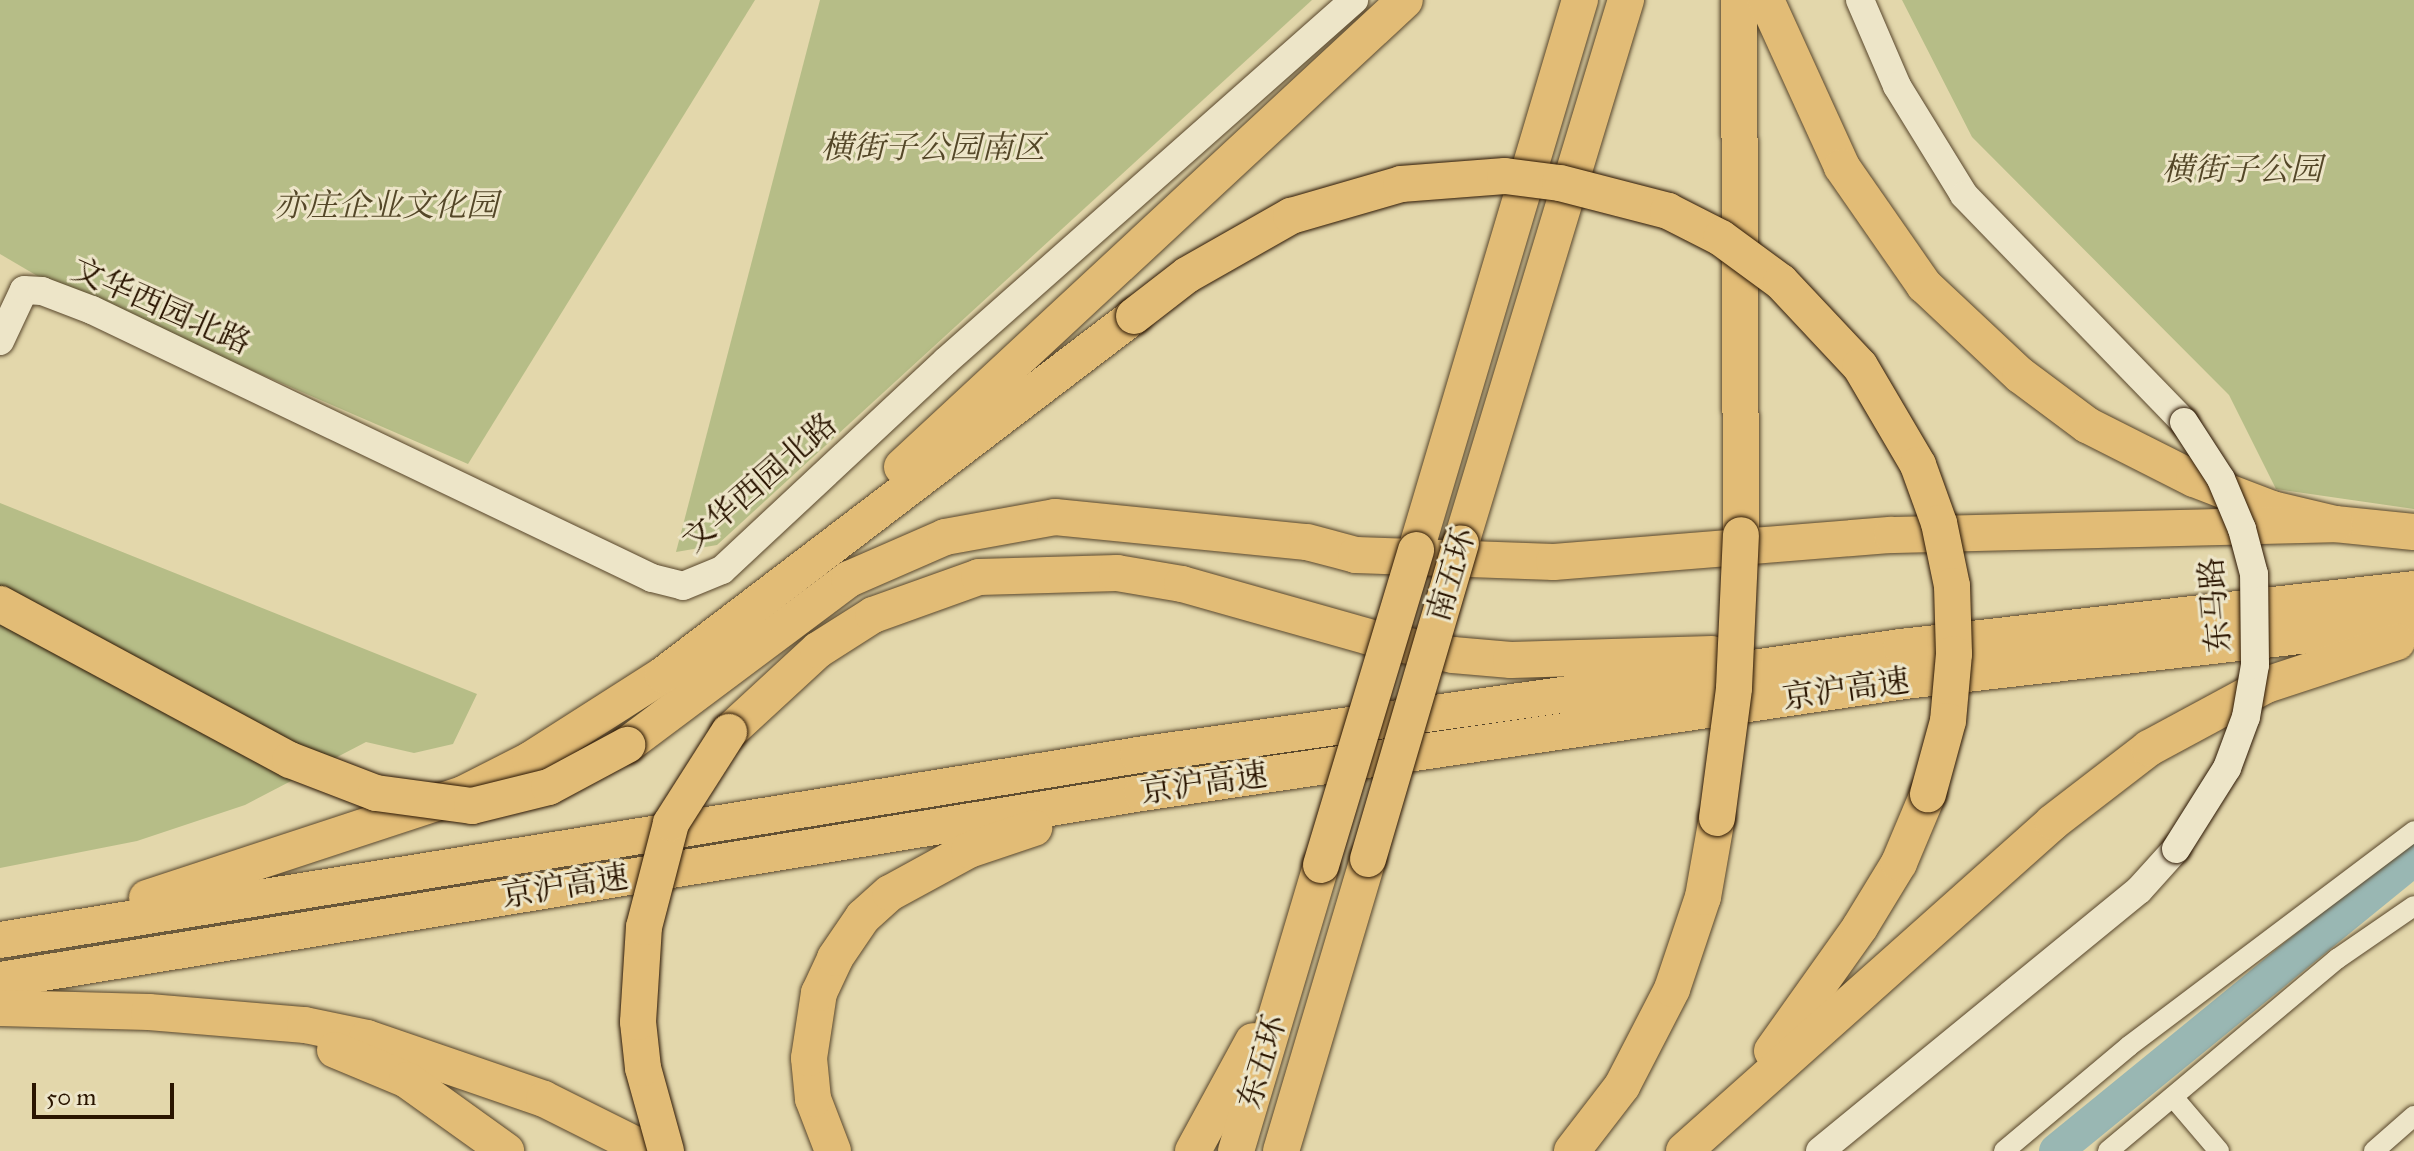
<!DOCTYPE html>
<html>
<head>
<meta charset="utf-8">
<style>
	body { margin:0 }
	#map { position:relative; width:2414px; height:1151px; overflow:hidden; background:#e3d7ab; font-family:"IM FELL Great Primer","Noto Serif SC",serif }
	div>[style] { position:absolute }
	.green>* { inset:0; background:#b6bd87 }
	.river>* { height:34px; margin:-17px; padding:0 17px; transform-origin:17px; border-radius:17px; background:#99b7b3 }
	.roads { filter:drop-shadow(0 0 2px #58462b) drop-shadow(0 0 2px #58462b) }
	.street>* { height:20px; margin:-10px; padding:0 10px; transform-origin:10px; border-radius:10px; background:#ede5c8 }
	.secondary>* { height:28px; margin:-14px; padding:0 14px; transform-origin:14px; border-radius:14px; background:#ede5c8 }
	.highway>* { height:36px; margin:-18px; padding:0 18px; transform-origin:18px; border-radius:18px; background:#e2bc76 }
	.bridges { filter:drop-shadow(0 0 2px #2a1500) drop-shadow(0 0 2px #2a1500) }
	.secondary-bridge>* { height:28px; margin:-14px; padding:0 14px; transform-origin:14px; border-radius:14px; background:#ede5c8 }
	.highway-bridge>* { height:36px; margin:-18px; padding:0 18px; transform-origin:18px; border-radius:18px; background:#e2bc76 }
	span { translate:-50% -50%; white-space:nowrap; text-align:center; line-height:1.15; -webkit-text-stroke:6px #ede5c8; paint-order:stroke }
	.park-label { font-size:32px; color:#544728; font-style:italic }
	.street-label { font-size:32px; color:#2a1500 }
	.scale { position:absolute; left:32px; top:1083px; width:142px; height:36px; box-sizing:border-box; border:4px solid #2a1500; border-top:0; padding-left:10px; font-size:24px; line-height:28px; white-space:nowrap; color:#2a1500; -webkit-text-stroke:6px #ede5c8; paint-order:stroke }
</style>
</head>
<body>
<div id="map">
	<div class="green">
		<div style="clip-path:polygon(0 0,755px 0,468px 464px,46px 281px,0 254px)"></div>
		<div style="clip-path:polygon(820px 0,1312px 0,717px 545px,676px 552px)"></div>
		<div style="clip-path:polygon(1902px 0,2414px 0,2414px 509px,2276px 489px,2229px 395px,1972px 137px)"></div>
		<div style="clip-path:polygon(0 503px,477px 694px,453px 744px,414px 753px,366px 742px,245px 805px,137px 841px,0 868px)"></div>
	</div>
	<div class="river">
		<div style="left:2056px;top:1151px;width:462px;rotate:-39.2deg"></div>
	</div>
	<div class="roads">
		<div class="street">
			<div style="left:2173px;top:1097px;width:71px;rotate:49.6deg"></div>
			<div style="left:2004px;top:1151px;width:163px;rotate:-40deg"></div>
			<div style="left:2129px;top:1046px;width:357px;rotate:-37deg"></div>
			<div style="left:2108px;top:1151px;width:299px;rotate:-40deg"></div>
			<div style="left:2337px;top:959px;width:93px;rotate:-34.5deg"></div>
			<div style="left:2374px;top:1151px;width:53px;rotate:-41.2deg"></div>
		</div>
		<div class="secondary">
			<div style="left:1860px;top:0;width:94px;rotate:66.7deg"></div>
			<div style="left:1897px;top:86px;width:128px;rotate:58.4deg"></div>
			<div style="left:1964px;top:195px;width:316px;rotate:45.9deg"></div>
			<div style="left:0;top:341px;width:56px;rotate:-64.8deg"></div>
			<div style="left:24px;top:290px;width:18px;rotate:3deg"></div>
			<div style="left:42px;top:291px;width:53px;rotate:20.8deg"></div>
			<div style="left:92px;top:310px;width:621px;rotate:25.57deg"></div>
			<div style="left:652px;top:578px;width:32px;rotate:14deg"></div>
			<div style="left:683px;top:586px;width:42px;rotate:-22.3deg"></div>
			<div style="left:722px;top:570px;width:306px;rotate:-43deg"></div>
			<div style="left:946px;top:361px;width:545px;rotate:-41.5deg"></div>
			<div style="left:1820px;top:1151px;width:412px;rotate:-39.3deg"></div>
			<div style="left:2139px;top:890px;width:55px;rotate:-47.9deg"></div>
		</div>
		<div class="highway">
			<div style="left:1739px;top:0;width:535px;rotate:89.79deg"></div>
			<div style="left:1766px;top:0;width:183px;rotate:65.5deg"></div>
			<div style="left:1842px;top:167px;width:144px;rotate:55.2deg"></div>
			<div style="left:1924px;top:285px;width:132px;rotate:43.2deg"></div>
			<div style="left:2020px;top:375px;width:84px;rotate:36.7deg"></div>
			<div style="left:2087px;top:425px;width:120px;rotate:26.8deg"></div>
			<div style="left:2194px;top:479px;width:84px;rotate:21deg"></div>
			<div style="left:2272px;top:509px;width:65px;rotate:13.4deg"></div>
			<div style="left:2335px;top:524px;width:79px;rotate:5.8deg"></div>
			<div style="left:902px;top:467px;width:686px;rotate:-42.87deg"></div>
			<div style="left:1461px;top:543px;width:568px;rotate:-73.1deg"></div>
			<div style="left:1416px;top:550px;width:574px;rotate:-73.4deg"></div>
			<div style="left:729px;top:732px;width:121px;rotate:-42.7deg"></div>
			<div style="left:818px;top:650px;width:65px;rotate:-32.5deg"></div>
			<div style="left:873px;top:615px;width:113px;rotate:-19.7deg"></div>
			<div style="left:979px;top:577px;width:138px;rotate:-1.7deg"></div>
			<div style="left:1117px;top:573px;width:66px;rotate:9.6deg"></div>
			<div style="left:1182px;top:584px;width:206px;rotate:15.8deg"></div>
			<div style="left:1380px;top:640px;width:75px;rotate:11.6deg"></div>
			<div style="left:1453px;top:655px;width:58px;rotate:4.9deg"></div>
			<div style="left:1511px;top:660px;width:201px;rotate:-1.7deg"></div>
			<div style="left:627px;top:745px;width:277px;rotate:-36.8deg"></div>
			<div style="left:849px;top:579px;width:105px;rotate:-23.6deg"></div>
			<div style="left:945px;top:537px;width:112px;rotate:-10.3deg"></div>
			<div style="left:1055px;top:517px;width:253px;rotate:5.7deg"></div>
			<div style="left:1307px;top:542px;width:51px;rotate:14.9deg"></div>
			<div style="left:1356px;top:555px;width:198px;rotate:2deg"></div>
			<div style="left:1554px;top:562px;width:339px;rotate:-4.6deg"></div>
			<div style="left:1892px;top:535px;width:443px;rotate:-1.4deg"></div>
			<div style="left:147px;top:898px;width:333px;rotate:-18.2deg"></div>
			<div style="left:463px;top:794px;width:75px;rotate:-26.9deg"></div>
			<div style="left:530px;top:760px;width:158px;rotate:-32.6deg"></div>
			<div style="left:663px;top:675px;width:592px;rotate:-37.31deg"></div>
			<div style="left:0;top:940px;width:1153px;rotate:-9.23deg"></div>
			<div style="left:1138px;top:755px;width:771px;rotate:-8.06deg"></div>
			<div style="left:1901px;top:647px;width:516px;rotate:-6.45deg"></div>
			<div style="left:0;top:980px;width:1157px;rotate:-9.3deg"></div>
			<div style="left:1142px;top:793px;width:771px;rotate:-8.35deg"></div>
			<div style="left:1905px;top:681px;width:512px;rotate:-6.5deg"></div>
			<div style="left:0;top:1008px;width:149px;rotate:1.5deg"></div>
			<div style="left:149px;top:1012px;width:157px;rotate:4.8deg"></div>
			<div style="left:305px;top:1025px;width:63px;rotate:11.8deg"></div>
			<div style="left:367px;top:1038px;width:187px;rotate:19deg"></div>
			<div style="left:544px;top:1099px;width:116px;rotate:26.6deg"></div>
			<div style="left:335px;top:1050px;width:78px;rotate:22.6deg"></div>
			<div style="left:407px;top:1080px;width:122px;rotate:35.6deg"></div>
			<div style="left:1772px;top:1051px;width:152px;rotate:-54.6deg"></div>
			<div style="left:1860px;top:927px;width:75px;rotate:-58.6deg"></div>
			<div style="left:1899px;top:863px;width:75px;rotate:-67.2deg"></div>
			<div style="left:833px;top:1151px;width:56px;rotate:-111deg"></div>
			<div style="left:813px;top:1099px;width:41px;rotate:-95.6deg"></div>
			<div style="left:809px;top:1058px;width:66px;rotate:-81.3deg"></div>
			<div style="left:819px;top:993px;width:38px;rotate:-65deg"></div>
			<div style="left:835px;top:958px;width:50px;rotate:-55.7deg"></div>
			<div style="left:863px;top:917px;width:36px;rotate:-42deg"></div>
			<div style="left:890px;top:893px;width:90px;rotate:-28.6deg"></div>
			<div style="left:969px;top:850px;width:69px;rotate:-18.7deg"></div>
			<div style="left:1193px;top:1151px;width:125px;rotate:-61.4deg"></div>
			<div style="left:1236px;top:1151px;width:298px;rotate:-73.4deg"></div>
			<div style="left:1281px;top:1151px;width:305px;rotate:-73.4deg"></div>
			<div style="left:1572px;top:1151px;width:82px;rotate:-52.4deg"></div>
			<div style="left:1622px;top:1086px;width:109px;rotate:-62.7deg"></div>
			<div style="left:1672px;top:989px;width:97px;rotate:-71.4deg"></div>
			<div style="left:1703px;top:897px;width:80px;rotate:-80deg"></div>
			<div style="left:1684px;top:1151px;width:494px;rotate:-41.7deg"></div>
			<div style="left:2053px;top:822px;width:121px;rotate:-37.6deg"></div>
			<div style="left:2149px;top:748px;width:133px;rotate:-28.3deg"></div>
			<div style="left:2266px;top:685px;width:138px;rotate:-18.2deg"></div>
		</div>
	</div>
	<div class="bridges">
		<div class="secondary-bridge">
			<div style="left:2176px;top:849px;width:96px;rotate:-57.8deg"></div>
			<div style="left:2227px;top:768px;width:54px;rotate:-69.6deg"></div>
			<div style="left:2246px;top:717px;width:53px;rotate:-80.2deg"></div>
			<div style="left:2255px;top:665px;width:91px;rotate:-90.6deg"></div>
			<div style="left:2254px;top:574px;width:47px;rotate:-104.9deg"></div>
			<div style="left:2242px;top:529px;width:54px;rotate:-112.8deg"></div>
			<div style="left:2221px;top:479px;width:68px;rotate:-123deg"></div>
		</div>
		<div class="highway-bridge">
			<div style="left:1134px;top:316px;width:67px;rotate:-37.7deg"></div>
			<div style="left:1187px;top:275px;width:120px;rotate:-29.6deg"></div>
			<div style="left:1291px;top:216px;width:115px;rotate:-16.2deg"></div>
			<div style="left:1401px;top:184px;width:104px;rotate:-4.4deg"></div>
			<div style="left:1505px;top:176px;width:55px;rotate:7.3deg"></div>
			<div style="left:1560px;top:183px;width:112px;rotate:14.5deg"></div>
			<div style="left:1668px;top:211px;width:59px;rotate:27deg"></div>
			<div style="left:1721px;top:238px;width:74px;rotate:36.3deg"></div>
			<div style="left:1781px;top:282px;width:115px;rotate:46.8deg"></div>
			<div style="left:1860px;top:366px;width:115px;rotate:59.6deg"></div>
			<div style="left:1918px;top:465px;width:62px;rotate:70.1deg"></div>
			<div style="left:1939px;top:523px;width:64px;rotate:78.3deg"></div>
			<div style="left:1952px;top:586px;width:68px;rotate:88.3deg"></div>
			<div style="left:1954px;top:654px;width:67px;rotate:95.1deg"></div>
			<div style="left:1948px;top:721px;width:76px;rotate:105.3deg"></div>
			<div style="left:0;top:604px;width:329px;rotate:28.3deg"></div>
			<div style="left:290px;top:760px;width:92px;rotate:21deg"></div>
			<div style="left:376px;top:793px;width:97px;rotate:7.7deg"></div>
			<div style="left:472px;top:806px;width:79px;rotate:-13.9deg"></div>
			<div style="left:549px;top:787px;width:89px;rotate:-28.3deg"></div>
			<div style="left:1717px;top:818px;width:131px;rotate:-82.5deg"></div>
			<div style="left:1734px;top:688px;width:153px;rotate:-87.4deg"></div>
			<div style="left:1368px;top:859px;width:329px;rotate:-73.6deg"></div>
			<div style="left:1321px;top:865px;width:329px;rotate:-73.2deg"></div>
			<div style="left:666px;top:1151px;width:86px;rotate:-105.5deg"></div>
			<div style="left:643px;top:1068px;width:46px;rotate:-96.2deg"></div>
			<div style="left:638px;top:1022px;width:95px;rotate:-86.4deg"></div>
			<div style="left:644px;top:927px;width:107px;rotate:-75.4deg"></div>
			<div style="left:671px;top:823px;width:108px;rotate:-57.5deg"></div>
		</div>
	</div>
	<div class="park-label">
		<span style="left:933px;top:148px">横街子公园南区</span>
		<span style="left:2242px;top:170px">横街子公园</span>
		<span style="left:386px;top:206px">亦庄企业文化园</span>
	</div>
	<div class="street-label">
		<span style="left:161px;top:307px;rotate:24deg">文华西园北路</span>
		<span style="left:760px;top:483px;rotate:-41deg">文华西园北路</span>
		<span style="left:1452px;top:575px;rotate:-73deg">南五环</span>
		<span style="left:2216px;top:605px;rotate:-95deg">东马路</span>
		<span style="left:1846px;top:690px;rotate:-8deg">京沪高速</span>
		<span style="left:1204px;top:784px;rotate:-8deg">京沪高速</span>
		<span style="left:565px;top:887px;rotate:-9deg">京沪高速</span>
		<span style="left:1263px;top:1062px;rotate:-73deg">东五环</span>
	</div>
	<div class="scale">50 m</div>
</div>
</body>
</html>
